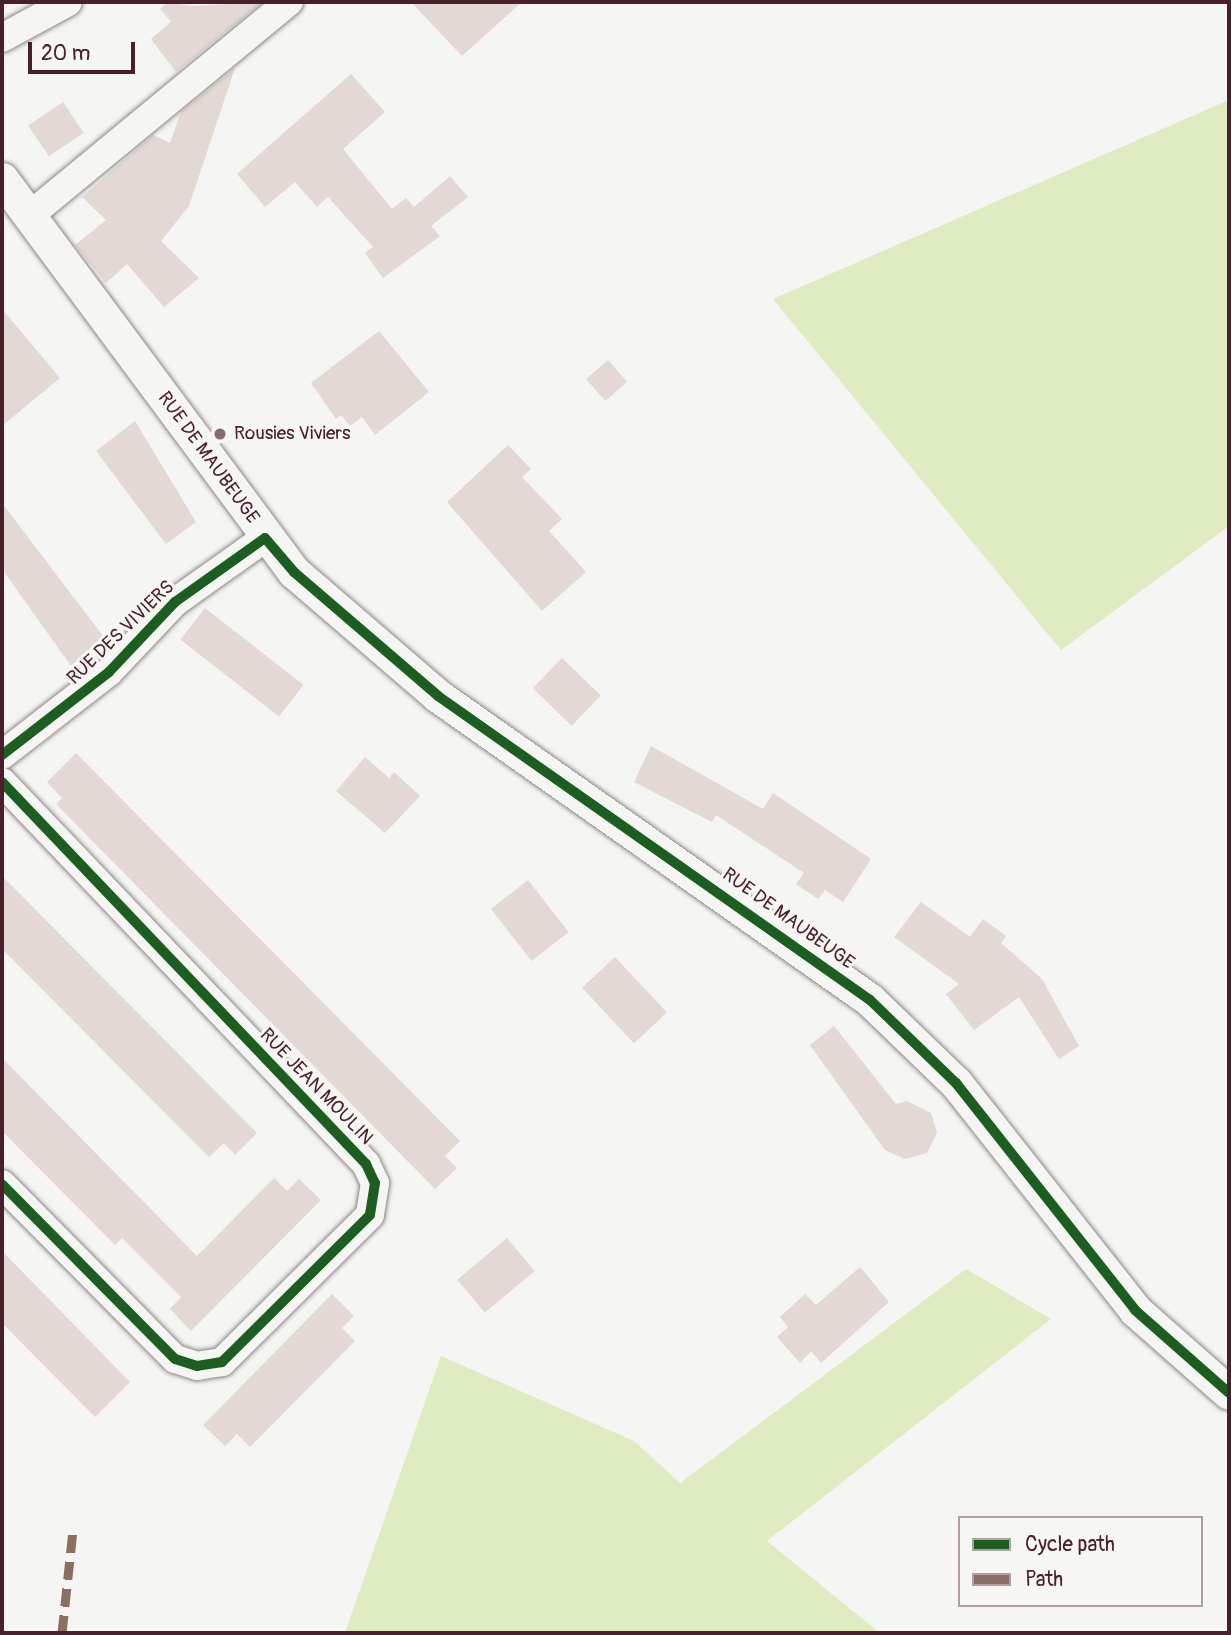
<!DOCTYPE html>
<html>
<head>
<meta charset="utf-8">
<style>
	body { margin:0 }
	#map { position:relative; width:1231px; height:1635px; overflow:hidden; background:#f5f5f3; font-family:Pangolin,sans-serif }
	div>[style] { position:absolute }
	.green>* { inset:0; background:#dfebc0 }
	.building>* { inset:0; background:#e3d8d4; transform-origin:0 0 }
	.roads { filter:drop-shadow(0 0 2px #8f8788) drop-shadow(0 0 2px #8f8788) }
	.minor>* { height:28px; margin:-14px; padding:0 14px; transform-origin:14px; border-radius:14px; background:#f5f5f3 }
	.tertiary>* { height:33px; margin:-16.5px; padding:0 16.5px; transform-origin:16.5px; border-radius:16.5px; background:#f5f5f3 }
	.quiet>* { height:9px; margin-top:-4.5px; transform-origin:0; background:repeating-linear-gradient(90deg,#8d6e63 0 18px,transparent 0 27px) }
	.cycleway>* { height:10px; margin:-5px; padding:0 5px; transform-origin:5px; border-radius:5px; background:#1b5e20 }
	.dots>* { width:19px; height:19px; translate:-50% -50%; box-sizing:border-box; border:4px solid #f6f6f2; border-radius:50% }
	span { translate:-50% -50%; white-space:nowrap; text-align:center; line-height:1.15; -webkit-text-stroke:6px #f6f6f2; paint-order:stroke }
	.poi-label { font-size:19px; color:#4a1f2b }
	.left { translate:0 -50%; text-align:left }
	.street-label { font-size:19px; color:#4a1f2b }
	.frame { position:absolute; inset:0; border:4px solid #4a1f2b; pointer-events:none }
	.legend { position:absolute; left:958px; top:1516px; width:245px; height:91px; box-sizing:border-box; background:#f6f6f2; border:2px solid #b1a0a2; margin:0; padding:9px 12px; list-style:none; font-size:21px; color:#4a1f2b }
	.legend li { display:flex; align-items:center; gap:14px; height:35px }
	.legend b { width:35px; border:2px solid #b1a0a2 }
	.scale { position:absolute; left:28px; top:42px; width:107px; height:32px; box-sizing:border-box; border:4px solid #4a1f2b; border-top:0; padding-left:9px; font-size:21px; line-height:24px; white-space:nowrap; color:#4a1f2b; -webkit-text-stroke:5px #f6f6f2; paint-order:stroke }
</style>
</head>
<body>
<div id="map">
	<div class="green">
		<div style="clip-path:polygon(1229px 100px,1229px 526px,1061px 650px,773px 299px)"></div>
		<div style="clip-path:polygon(966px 1269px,1051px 1319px,767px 1541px,880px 1633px,345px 1633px,441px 1356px,634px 1441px,680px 1483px)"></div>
	</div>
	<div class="building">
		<div style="clip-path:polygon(168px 2px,190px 6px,263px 2px,176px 72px,151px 39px,171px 22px,160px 9px)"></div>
		<div style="clip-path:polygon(411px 2px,522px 2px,462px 56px)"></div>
		<div style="clip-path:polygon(235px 68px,189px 206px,161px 241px,199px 278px,164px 307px,127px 264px,106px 283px,75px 245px,106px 220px,82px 197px,153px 135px,170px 143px,181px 112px)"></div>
		<div style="clip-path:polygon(351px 74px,385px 112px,343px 149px,392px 209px,406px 198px,414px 207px,450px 176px,468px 197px,431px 226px,440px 236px,383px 278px,365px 253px,373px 247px,328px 197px,317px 207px,295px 182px,265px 207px,237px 174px)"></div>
		<div style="left:63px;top:102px;width:37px;height:42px;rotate:56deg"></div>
		<div style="clip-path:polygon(2px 309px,60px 378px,2px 426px)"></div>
		<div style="clip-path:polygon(379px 331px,429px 392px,375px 435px,362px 417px,350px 426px,341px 415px,336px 419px,311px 383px)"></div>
		<div style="left:608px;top:360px;width:29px;height:29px;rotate:49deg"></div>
		<div style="clip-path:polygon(135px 421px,196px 522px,166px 544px,96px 451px)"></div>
		<div style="clip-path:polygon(508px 445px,531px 469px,522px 477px,562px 519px,549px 531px,586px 572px,542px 611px,447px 502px)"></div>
		<div style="clip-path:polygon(2px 503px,103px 636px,71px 666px,2px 569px)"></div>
		<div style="left:205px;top:608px;width:125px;height:40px;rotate:38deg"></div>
		<div style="left:562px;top:658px;width:54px;height:42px;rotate:44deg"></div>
		<div style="clip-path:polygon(651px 746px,763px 809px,773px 793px,871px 859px,843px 902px,825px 890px,818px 899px,796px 884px,804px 873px,716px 815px,712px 822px,634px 782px)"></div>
		<div style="clip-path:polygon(76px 753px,460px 1141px,445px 1156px,457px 1168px,435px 1189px,56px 804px,62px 798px,47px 782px)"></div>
		<div style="clip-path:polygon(365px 757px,389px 778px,394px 772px,420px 796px,385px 833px,336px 791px)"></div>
		<div style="clip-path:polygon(2px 876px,257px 1133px,235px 1155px,224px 1143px,209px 1157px,2px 949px)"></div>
		<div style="left:528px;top:880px;width:66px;height:47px;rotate:52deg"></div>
		<div style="clip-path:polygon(921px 902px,970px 937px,983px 919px,1006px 936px,1001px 943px,1042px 979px,1079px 1046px,1059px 1059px,1019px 997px,974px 1030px,946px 994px,959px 984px,894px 937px)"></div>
		<div style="left:615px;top:957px;width:76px;height:45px;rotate:47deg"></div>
		<div style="clip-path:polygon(834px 1026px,896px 1104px,907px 1101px,931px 1113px,937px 1133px,927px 1153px,905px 1159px,885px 1150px,810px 1045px)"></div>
		<div style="clip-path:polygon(2px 1058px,197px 1256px,274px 1178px,287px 1191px,299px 1179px,321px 1200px,191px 1331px,170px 1309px,181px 1297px,122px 1238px,115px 1245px,2px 1131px)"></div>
		<div style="left:507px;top:1238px;width:43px;height:65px;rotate:50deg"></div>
		<div style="clip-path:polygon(2px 1251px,130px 1382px,95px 1417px,2px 1323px)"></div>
		<div style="clip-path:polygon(860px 1267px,889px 1302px,821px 1363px,811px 1351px,800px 1363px,777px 1337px,788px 1327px,780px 1317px,805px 1294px,816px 1305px)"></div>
		<div style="clip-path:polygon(332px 1294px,354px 1316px,342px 1328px,355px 1341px,250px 1447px,237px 1434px,225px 1446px,203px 1425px)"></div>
	</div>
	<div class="roads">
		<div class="minor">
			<div style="left:2px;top:38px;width:75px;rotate:-28.6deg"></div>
			<div style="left:29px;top:216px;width:337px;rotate:-39.5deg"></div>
			<div style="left:2px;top:755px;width:135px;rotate:-37.8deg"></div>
			<div style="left:109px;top:672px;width:96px;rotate:-46.7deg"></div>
			<div style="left:175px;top:602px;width:110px;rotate:-35.4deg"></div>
			<div style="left:2px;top:782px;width:528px;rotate:46.38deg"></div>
			<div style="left:366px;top:1164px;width:21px;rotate:65deg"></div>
			<div style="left:375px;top:1183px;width:32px;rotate:99deg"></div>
			<div style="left:370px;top:1215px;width:209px;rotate:135.2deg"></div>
			<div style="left:222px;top:1362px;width:25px;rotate:171deg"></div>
			<div style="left:197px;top:1366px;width:23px;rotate:-162deg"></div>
			<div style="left:175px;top:1359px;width:246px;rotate:-134.7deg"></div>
		</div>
		<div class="tertiary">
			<div style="left:2px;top:179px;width:490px;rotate:53.4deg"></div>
			<div style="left:294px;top:572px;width:190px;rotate:40.7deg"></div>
			<div style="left:438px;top:696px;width:528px;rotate:35.13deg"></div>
			<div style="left:870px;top:1000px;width:120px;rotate:44deg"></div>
			<div style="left:956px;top:1083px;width:289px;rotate:51.7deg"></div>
			<div style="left:1135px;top:1310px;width:125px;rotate:41.4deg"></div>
		</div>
	</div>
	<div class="quiet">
		<div style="left:62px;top:1633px;width:104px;rotate:-83.9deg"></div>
	</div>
	<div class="cycleway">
		<div style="left:2px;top:755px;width:135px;rotate:-37.8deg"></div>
		<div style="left:109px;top:672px;width:96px;rotate:-46.7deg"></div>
		<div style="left:175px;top:602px;width:110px;rotate:-35.4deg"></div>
		<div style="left:265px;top:538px;width:45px;rotate:49.5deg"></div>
		<div style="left:294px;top:572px;width:190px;rotate:40.7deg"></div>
		<div style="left:438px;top:696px;width:528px;rotate:35.13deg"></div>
		<div style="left:870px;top:1000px;width:120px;rotate:44deg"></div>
		<div style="left:956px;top:1083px;width:289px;rotate:51.7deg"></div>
		<div style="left:1135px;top:1310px;width:125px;rotate:41.4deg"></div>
		<div style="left:2px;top:782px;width:528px;rotate:46.38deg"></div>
		<div style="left:366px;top:1164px;width:21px;rotate:65deg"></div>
		<div style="left:375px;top:1183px;width:32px;rotate:99deg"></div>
		<div style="left:370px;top:1215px;width:209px;rotate:135.2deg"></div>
		<div style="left:222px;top:1362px;width:25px;rotate:171deg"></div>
		<div style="left:197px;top:1366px;width:23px;rotate:-162deg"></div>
		<div style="left:175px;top:1359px;width:246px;rotate:-134.7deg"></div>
	</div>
	<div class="dots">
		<div style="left:220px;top:434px;background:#866a71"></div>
	</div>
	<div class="poi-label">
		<span class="left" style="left:234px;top:434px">Rousies Viviers</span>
	</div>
	<div class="street-label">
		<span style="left:208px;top:458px;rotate:54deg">RUE DE MAUBEUGE</span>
		<span style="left:121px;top:633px;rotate:-44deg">RUE DES VIVIERS</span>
		<span style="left:788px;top:919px;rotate:36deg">RUE DE MAUBEUGE</span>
		<span style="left:316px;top:1087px;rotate:46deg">RUE JEAN MOULIN</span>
	</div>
	<div class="frame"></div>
	<ul class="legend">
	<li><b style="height:9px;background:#1b5e20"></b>Cycle path</li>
	<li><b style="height:9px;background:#8d6e63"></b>Path</li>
	</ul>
	<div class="scale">20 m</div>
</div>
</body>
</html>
